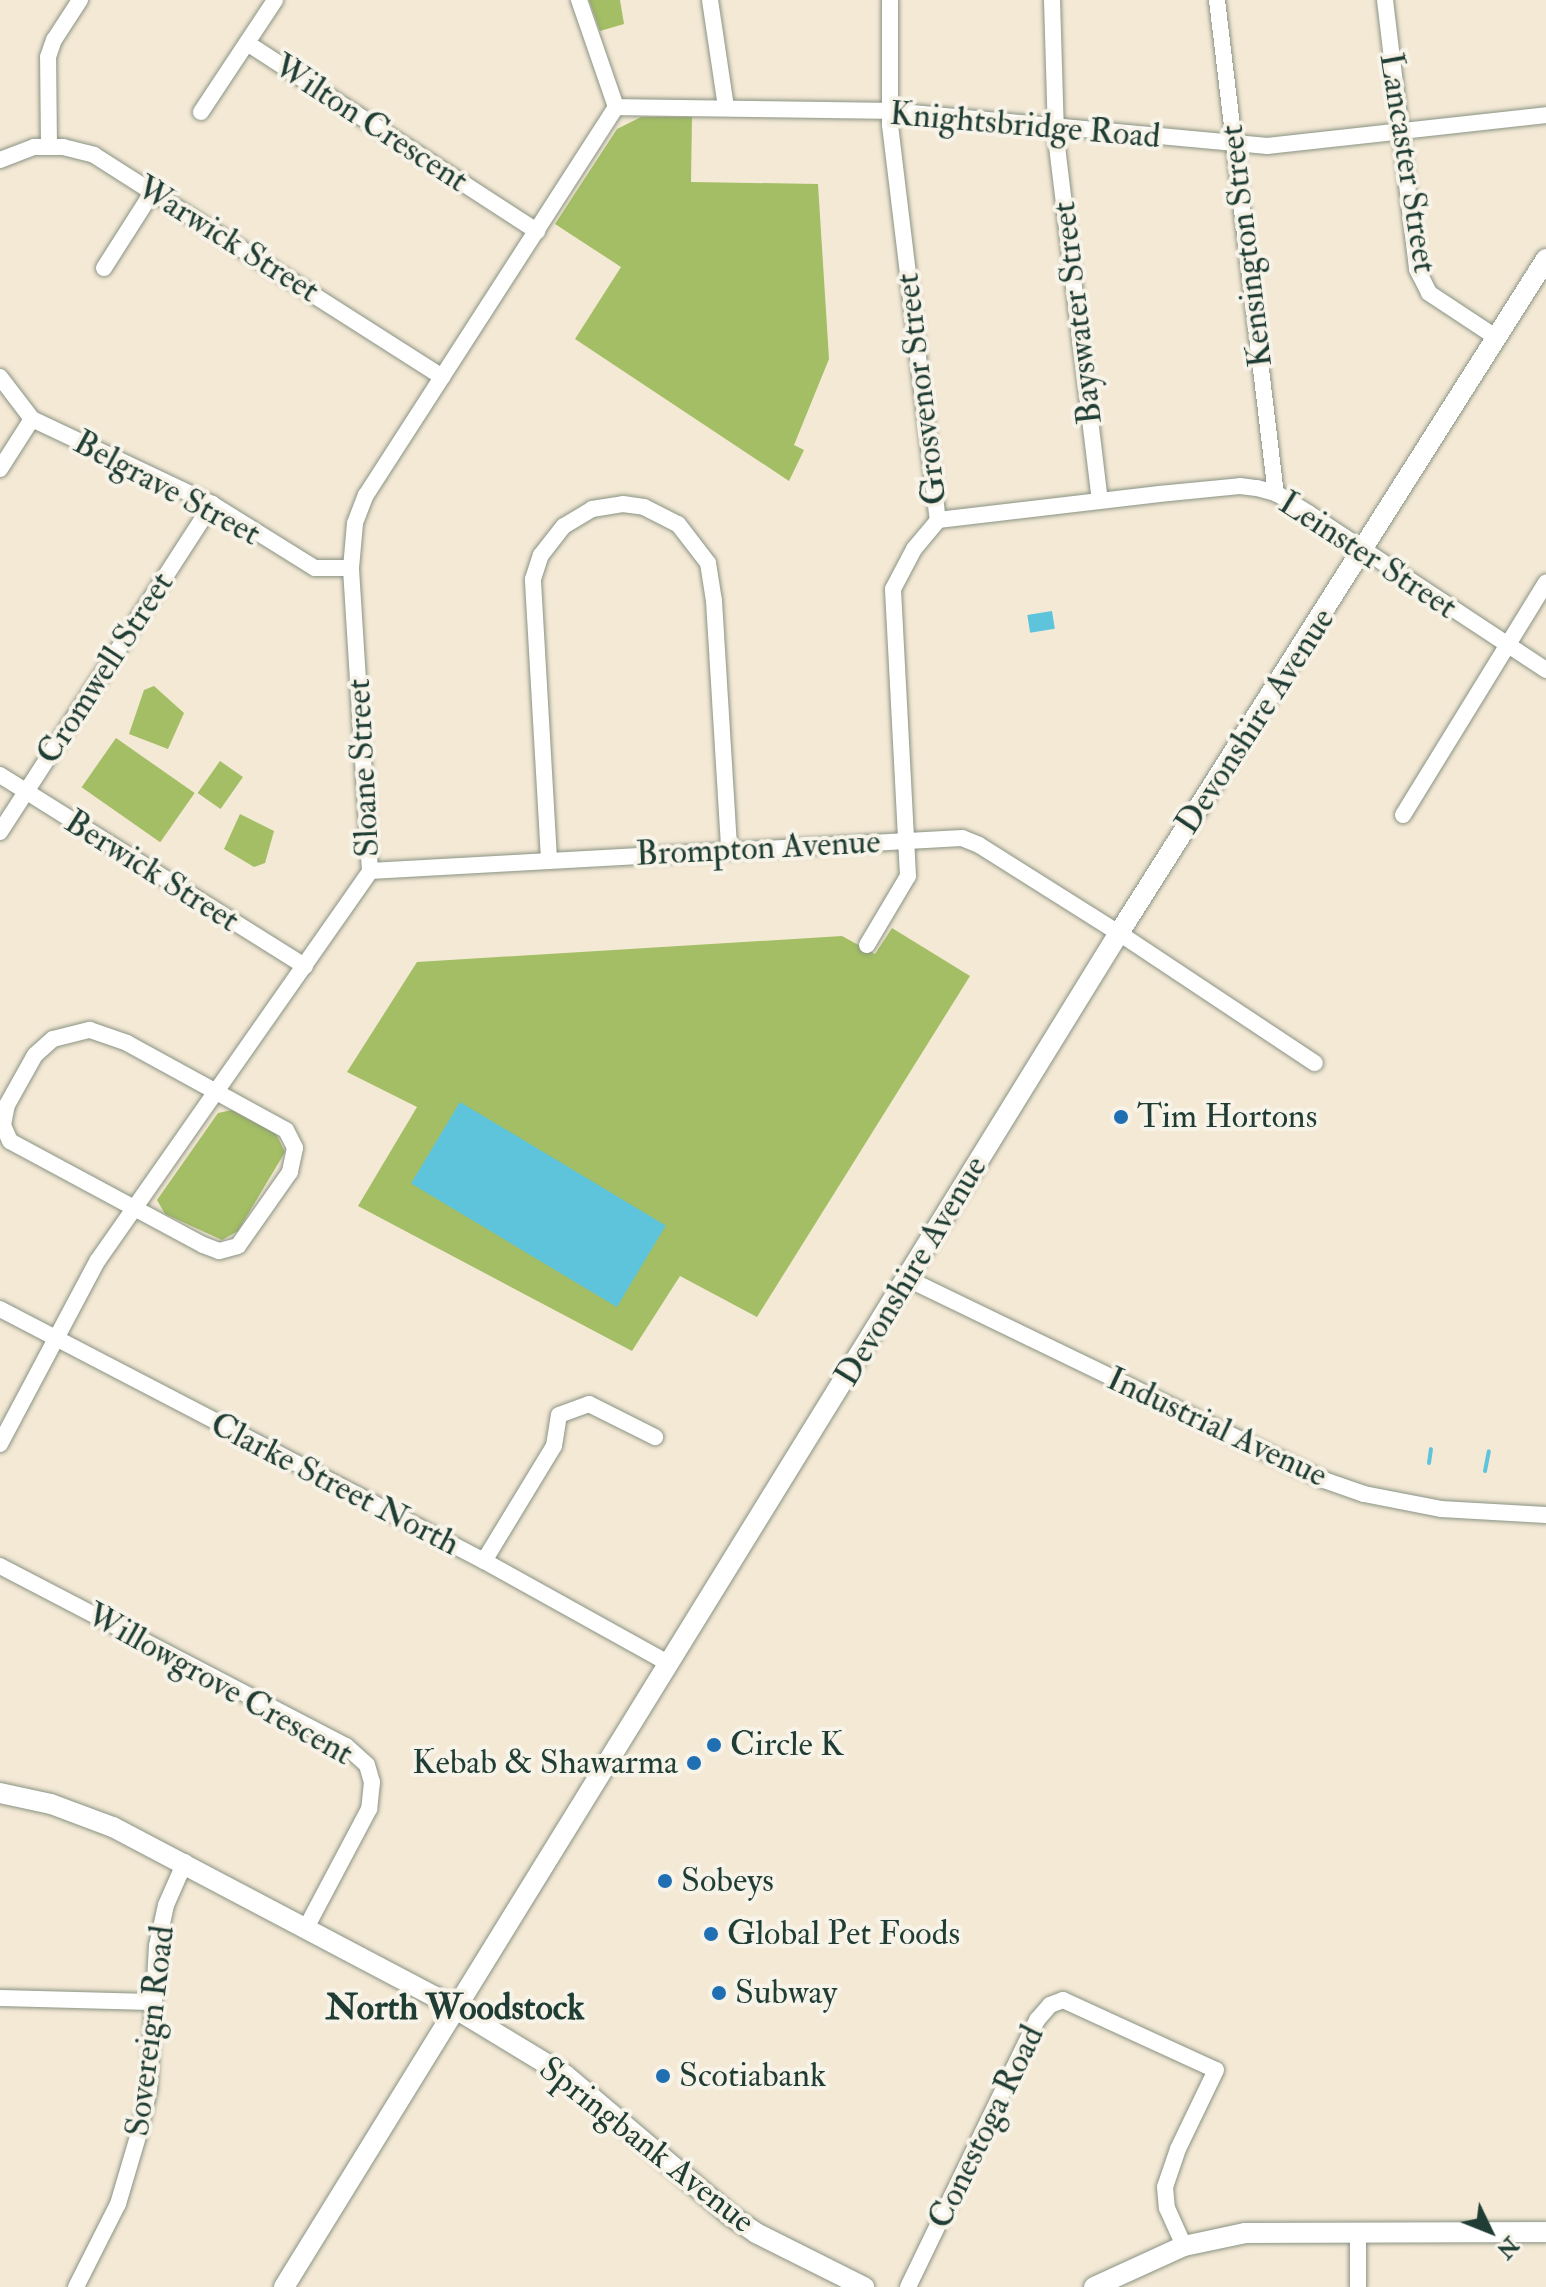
<!DOCTYPE html>
<html>
<head>
<meta charset="utf-8">
<style>
	body { margin:0 }
	#map { position:relative; width:1546px; height:2287px; overflow:hidden; background:#f4e9d5; font-family:"IM FELL Double Pica",serif }
	div>[style] { position:absolute }
	.green>* { inset:0; background:#a3be64; transform-origin:0 0 }
	.water>* { inset:0; background:#5ec4db; transform-origin:0 0 }
	.stream>* { height:4px; margin:-2px; padding:0 2px; transform-origin:2px; border-radius:2px; background:#5ec4db }
	.roads { filter:drop-shadow(0 0 2px #8a9384) drop-shadow(0 0 2px #8a9384) }
	.minor>* { height:16px; margin:-8px; padding:0 8px; transform-origin:8px; border-radius:8px; background:#fff }
	.major>* { height:20px; margin:-10px; padding:0 10px; transform-origin:10px; border-radius:10px; background:#fff }
	.dots>* { width:22px; height:22px; translate:-50% -50%; box-sizing:border-box; border:4px solid #f7f3e8; border-radius:50% }
	span { translate:-50% -50%; white-space:nowrap; text-align:center; line-height:1.15; -webkit-text-stroke:8px #f7f3e8; paint-order:stroke }
	.street-label { font-size:34px; color:#1f3d34 }
	.poi-label { font-size:34px; color:#1f3d34 }
	.left { translate:0 -50%; text-align:left }
	.right { translate:-100% -50%; text-align:right }
	.neighbourhood-label { font-size:36px; color:#1f3d34; font-weight:700 }
	.north { position:absolute; left:1450px; top:2191px; width:80px; height:80px; -webkit-text-stroke:6px #f7f3e8; paint-order:stroke; rotate:133deg; font-size:22px; font-weight:700; line-height:32px; text-align:center; color:#1f3d34 }
	.north::after { content:''; display:block; margin:auto; width:28px; height:36px; background:#1f3d34; clip-path:polygon(50% 0,100% 100%,50% 72%,0 100%) }
</style>
</head>
<body>
<div id="map">
	<div class="green">
		<div style="clip-path:polygon(589px 0,620px 0,624px 24px,600px 31px)"></div>
		<div style="clip-path:polygon(641px 117px,692px 117px,691px 182px,818px 184px,829px 359px,794px 445px,804px 450px,789px 481px,575px 339px,621px 267px,555px 224px,617px 129px)"></div>
		<div style="clip-path:polygon(154px 686px,184px 713px,168px 749px,129px 734px,144px 690px)"></div>
		<div style="left:116px;top:738px;width:96px;height:60px;rotate:35deg"></div>
		<div style="left:220px;top:761px;width:28px;height:39px;rotate:35deg"></div>
		<div style="clip-path:polygon(240px 814px,274px 831px,265px 863px,254px 867px,224px 849px)"></div>
		<div style="clip-path:polygon(892px 928px,970px 976px,757px 1317px,680px 1276px,632px 1351px,358px 1206px,417px 1107px,347px 1072px,417px 962px,842px 936px,875px 954px)"></div>
		<div style="clip-path:polygon(232px 1110px,276px 1134px,285px 1152px,238px 1231px,222px 1240px,165px 1214px,157px 1200px,218px 1113px)"></div>
	</div>
	<div class="water">
		<div style="left:1052px;top:611px;width:18px;height:25px;rotate:81deg"></div>
		<div style="left:460px;top:1102px;width:240px;height:95px;rotate:31deg"></div>
	</div>
	<div class="stream">
		<div style="left:1429px;top:1463px;width:14px;rotate:-82deg"></div>
		<div style="left:1485px;top:1471px;width:20px;rotate:-79deg"></div>
	</div>
	<div class="roads">
		<div class="minor">
			<div style="left:579px;top:0;width:113px;rotate:70.9deg"></div>
			<div style="left:710px;top:0;width:108px;rotate:81.5deg"></div>
			<div style="left:890px;top:0;width:125px;rotate:90deg"></div>
			<div style="left:890px;top:125px;width:398px;rotate:83.1deg"></div>
			<div style="left:1052px;top:0;width:138px;rotate:88.3deg"></div>
			<div style="left:1056px;top:138px;width:365px;rotate:83.1deg"></div>
			<div style="left:1217px;top:0;width:497px;rotate:83.2deg"></div>
			<div style="left:1385px;top:0;width:271px;rotate:83.2deg"></div>
			<div style="left:1417px;top:269px;width:27px;rotate:63deg"></div>
			<div style="left:1429px;top:293px;width:82px;rotate:33.5deg"></div>
			<div style="left:247px;top:43px;width:346px;rotate:33deg"></div>
			<div style="left:616px;top:107px;width:274px;rotate:0.8deg"></div>
			<div style="left:890px;top:111px;width:379px;rotate:5.3deg"></div>
			<div style="left:1267px;top:146px;width:281px;rotate:-6.3deg"></div>
			<div style="left:201px;top:112px;width:134px;rotate:-56.5deg"></div>
			<div style="left:49px;top:147px;width:90px;rotate:-90.6deg"></div>
			<div style="left:48px;top:57px;width:18px;rotate:-71deg"></div>
			<div style="left:54px;top:40px;width:48px;rotate:-57deg"></div>
			<div style="left:0;top:160px;width:36px;rotate:-21deg"></div>
			<div style="left:34px;top:147px;width:29px"></div>
			<div style="left:63px;top:147px;width:32px;rotate:14deg"></div>
			<div style="left:94px;top:155px;width:413px;rotate:32.5deg"></div>
			<div style="left:104px;top:268px;width:91px;rotate:-57.5deg"></div>
			<div style="left:0;top:377px;width:53px;rotate:52.7deg"></div>
			<div style="left:32px;top:419px;width:199px;rotate:25.3deg"></div>
			<div style="left:212px;top:504px;width:121px;rotate:31.9deg"></div>
			<div style="left:315px;top:568px;width:36px"></div>
			<div style="left:0;top:469px;width:59px;rotate:-57.4deg"></div>
			<div style="left:938px;top:520px;width:223px;rotate:-6.7deg"></div>
			<div style="left:1159px;top:494px;width:81px;rotate:-5.6deg"></div>
			<div style="left:1240px;top:486px;width:17px;rotate:7deg"></div>
			<div style="left:1257px;top:488px;width:20px;rotate:15deg"></div>
			<div style="left:1276px;top:493px;width:38px;rotate:32deg"></div>
			<div style="left:1308px;top:513px;width:285px;rotate:33.4deg"></div>
			<div style="left:0;top:775px;width:360px;rotate:32.1deg"></div>
			<div style="left:1403px;top:815px;width:273px;rotate:-58.4deg"></div>
			<div style="left:0;top:832px;width:391px;rotate:-57.1deg"></div>
			<div style="left:549px;top:859px;width:280px;rotate:-93.3deg"></div>
			<div style="left:533px;top:579px;width:25px;rotate:-72deg"></div>
			<div style="left:541px;top:555px;width:37px;rotate:-52deg"></div>
			<div style="left:564px;top:526px;width:33px;rotate:-31deg"></div>
			<div style="left:592px;top:509px;width:31px;rotate:-9deg"></div>
			<div style="left:623px;top:504px;width:21px;rotate:8deg"></div>
			<div style="left:644px;top:507px;width:38px;rotate:27deg"></div>
			<div style="left:678px;top:524px;width:49px;rotate:52.4deg"></div>
			<div style="left:708px;top:563px;width:38px;rotate:81deg"></div>
			<div style="left:714px;top:601px;width:248px;rotate:86.5deg"></div>
			<div style="left:370px;top:871px;width:593px;rotate:-3.19deg"></div>
			<div style="left:962px;top:838px;width:18px;rotate:22deg"></div>
			<div style="left:979px;top:845px;width:165px;rotate:32.2deg"></div>
			<div style="left:1119px;top:933px;width:235px;rotate:33.6deg"></div>
			<div style="left:867px;top:945px;width:80px;rotate:-59.3deg"></div>
			<div style="left:908px;top:876px;width:287px;rotate:-93deg"></div>
			<div style="left:893px;top:589px;width:45px;rotate:-62.3deg"></div>
			<div style="left:914px;top:549px;width:38px;rotate:-50deg"></div>
			<div style="left:90px;top:1030px;width:39px;rotate:19deg"></div>
			<div style="left:127px;top:1043px;width:181px;rotate:28.7deg"></div>
			<div style="left:286px;top:1130px;width:20px;rotate:63deg"></div>
			<div style="left:295px;top:1148px;width:25px;rotate:102deg"></div>
			<div style="left:290px;top:1172px;width:90px;rotate:125.1deg"></div>
			<div style="left:238px;top:1246px;width:20px;rotate:165deg"></div>
			<div style="left:219px;top:1251px;width:17px;rotate:-159deg"></div>
			<div style="left:203px;top:1245px;width:219px;rotate:-151.7deg"></div>
			<div style="left:10px;top:1141px;width:17px;rotate:-114deg"></div>
			<div style="left:3px;top:1125px;width:20px;rotate:-79deg"></div>
			<div style="left:7px;top:1105px;width:57px;rotate:-60.8deg"></div>
			<div style="left:35px;top:1055px;width:24px;rotate:-42deg"></div>
			<div style="left:53px;top:1039px;width:38px;rotate:-14deg"></div>
			<div style="left:906px;top:1278px;width:464px;rotate:25.8deg"></div>
			<div style="left:1324px;top:1480px;width:42px;rotate:19.3deg"></div>
			<div style="left:1364px;top:1494px;width:78px;rotate:11deg"></div>
			<div style="left:1441px;top:1509px;width:105px;rotate:3.3deg"></div>
			<div style="left:0;top:1309px;width:546px;rotate:27.5deg"></div>
			<div style="left:484px;top:1561px;width:210px;rotate:29deg"></div>
			<div style="left:0;top:1444px;width:208px;rotate:-62deg"></div>
			<div style="left:98px;top:1260px;width:475px;rotate:-55deg"></div>
			<div style="left:370px;top:871px;width:304px;rotate:-93.6deg"></div>
			<div style="left:351px;top:568px;width:45px;rotate:-84.9deg"></div>
			<div style="left:355px;top:523px;width:30px;rotate:-69deg"></div>
			<div style="left:366px;top:495px;width:462px;rotate:-57.2deg"></div>
			<div style="left:484px;top:1561px;width:135px;rotate:-58.7deg"></div>
			<div style="left:554px;top:1446px;width:31px;rotate:-81deg"></div>
			<div style="left:559px;top:1415px;width:32px;rotate:-20deg"></div>
			<div style="left:589px;top:1404px;width:74px;rotate:26.6deg"></div>
			<div style="left:0;top:1566px;width:390px;rotate:27.5deg"></div>
			<div style="left:346px;top:1746px;width:28px;rotate:42deg"></div>
			<div style="left:367px;top:1765px;width:18px;rotate:74deg"></div>
			<div style="left:372px;top:1782px;width:27px;rotate:96deg"></div>
			<div style="left:369px;top:1809px;width:132px;rotate:117.9deg"></div>
			<div style="left:0;top:1998px;width:152px;rotate:1.5deg"></div>
			<div style="left:76px;top:2287px;width:93px;rotate:-63.2deg"></div>
			<div style="left:118px;top:2204px;width:74px;rotate:-73.5deg"></div>
			<div style="left:139px;top:2133px;width:45px;rotate:-77.2deg"></div>
			<div style="left:149px;top:2089px;width:143px;rotate:-86.8deg"></div>
			<div style="left:157px;top:1946px;width:42px;rotate:-77.6deg"></div>
			<div style="left:166px;top:1905px;width:47px;rotate:-66.2deg"></div>
			<div style="left:908px;top:2287px;width:297px;rotate:-64.2deg"></div>
			<div style="left:1037px;top:2020px;width:20px;rotate:-49deg"></div>
			<div style="left:1050px;top:2005px;width:14px;rotate:-21deg"></div>
			<div style="left:1063px;top:2000px;width:168px;rotate:24.6deg"></div>
			<div style="left:1216px;top:2070px;width:88px;rotate:115.7deg"></div>
			<div style="left:1178px;top:2149px;width:40px;rotate:108.9deg"></div>
			<div style="left:1165px;top:2187px;width:21px;rotate:85deg"></div>
			<div style="left:1167px;top:2208px;width:42px;rotate:65.9deg"></div>
			<div style="left:1358px;top:2287px;width:55px;rotate:-90deg"></div>
		</div>
		<div class="major">
			<div style="left:0;top:1793px;width:52px;rotate:12.2deg"></div>
			<div style="left:51px;top:1804px;width:66px;rotate:20.4deg"></div>
			<div style="left:113px;top:1827px;width:365px;rotate:27.8deg"></div>
			<div style="left:436px;top:1997px;width:151px;rotate:31.2deg"></div>
			<div style="left:565px;top:2075px;width:218px;rotate:40.3deg"></div>
			<div style="left:731px;top:2216px;width:30px;rotate:34deg"></div>
			<div style="left:756px;top:2233px;width:121px;rotate:26.6deg"></div>
			<div style="left:284px;top:2287px;width:1591px;rotate:-58.34deg"></div>
			<div style="left:1119px;top:933px;width:798px;rotate:-57.64deg"></div>
			<div style="left:1094px;top:2287px;width:99px;rotate:-24.5deg"></div>
			<div style="left:1184px;top:2246px;width:62px;rotate:-12deg"></div>
			<div style="left:1245px;top:2233px;width:301px;rotate:-0.2deg"></div>
		</div>
	</div>
	<div class="dots">
		<div style="left:1121px;top:1117px;background:#1f6fb2"></div>
		<div style="left:714px;top:1745px;background:#1f6fb2"></div>
		<div style="left:694px;top:1763px;background:#1f6fb2"></div>
		<div style="left:665px;top:1881px;background:#1f6fb2"></div>
		<div style="left:711px;top:1934px;background:#1f6fb2"></div>
		<div style="left:719px;top:1993px;background:#1f6fb2"></div>
		<div style="left:663px;top:2076px;background:#1f6fb2"></div>
	</div>
	<div class="street-label">
		<span style="left:371px;top:123px;rotate:33deg">Wilton Crescent</span>
		<span style="left:1025px;top:125px;rotate:5deg">Knightsbridge Road</span>
		<span style="left:1408px;top:163px;rotate:81deg">Lancaster Street</span>
		<span style="left:228px;top:239px;rotate:32deg">Warwick Street</span>
		<span style="left:1246px;top:246px;rotate:-97deg">Kensington Street</span>
		<span style="left:1077px;top:313px;rotate:-97deg">Bayswater Street</span>
		<span style="left:921px;top:389px;rotate:-97deg">Grosvenor Street</span>
		<span style="left:167px;top:488px;rotate:28deg">Belgrave Street</span>
		<span style="left:1368px;top:555px;rotate:33deg">Leinster Street</span>
		<span style="left:105px;top:668px;rotate:-57deg">Cromwell Street</span>
		<span style="left:1255px;top:721px;rotate:-57deg">Devonshire Avenue</span>
		<span style="left:363px;top:768px;rotate:-93deg">Sloane Street</span>
		<span style="left:758px;top:848px;rotate:-3deg">Brompton Avenue</span>
		<span style="left:152px;top:871px;rotate:32deg">Berwick Street</span>
		<span style="left:911px;top:1271px;rotate:-59deg">Devonshire Avenue</span>
		<span style="left:1217px;top:1427px;rotate:25deg">Industrial Avenue</span>
		<span style="left:335px;top:1484px;rotate:27deg">Clarke Street North</span>
		<span style="left:220px;top:1684px;rotate:29deg">Willowgrove Crescent</span>
		<span style="left:150px;top:2031px;rotate:-83deg">Sovereign Road</span>
		<span style="left:986px;top:2127px;rotate:-64deg">Conestoga Road</span>
		<span style="left:647px;top:2145px;rotate:38deg">Springbank Avenue</span>
	</div>
	<div class="poi-label">
		<span class="left" style="left:1137px;top:1117px">Tim Hortons</span>
		<span class="left" style="left:730px;top:1745px">Circle K</span>
		<span class="right" style="left:678px;top:1763px">Kebab &amp; Shawarma</span>
		<span class="left" style="left:681px;top:1881px">Sobeys</span>
		<span class="left" style="left:727px;top:1934px">Global Pet Foods</span>
		<span class="left" style="left:735px;top:1993px">Subway</span>
		<span class="left" style="left:679px;top:2076px">Scotiabank</span>
	</div>
	<div class="neighbourhood-label">
		<span style="left:455px;top:2008px">North Woodstock</span>
	</div>
	<div class="north">N</div>
</div>
</body>
</html>
